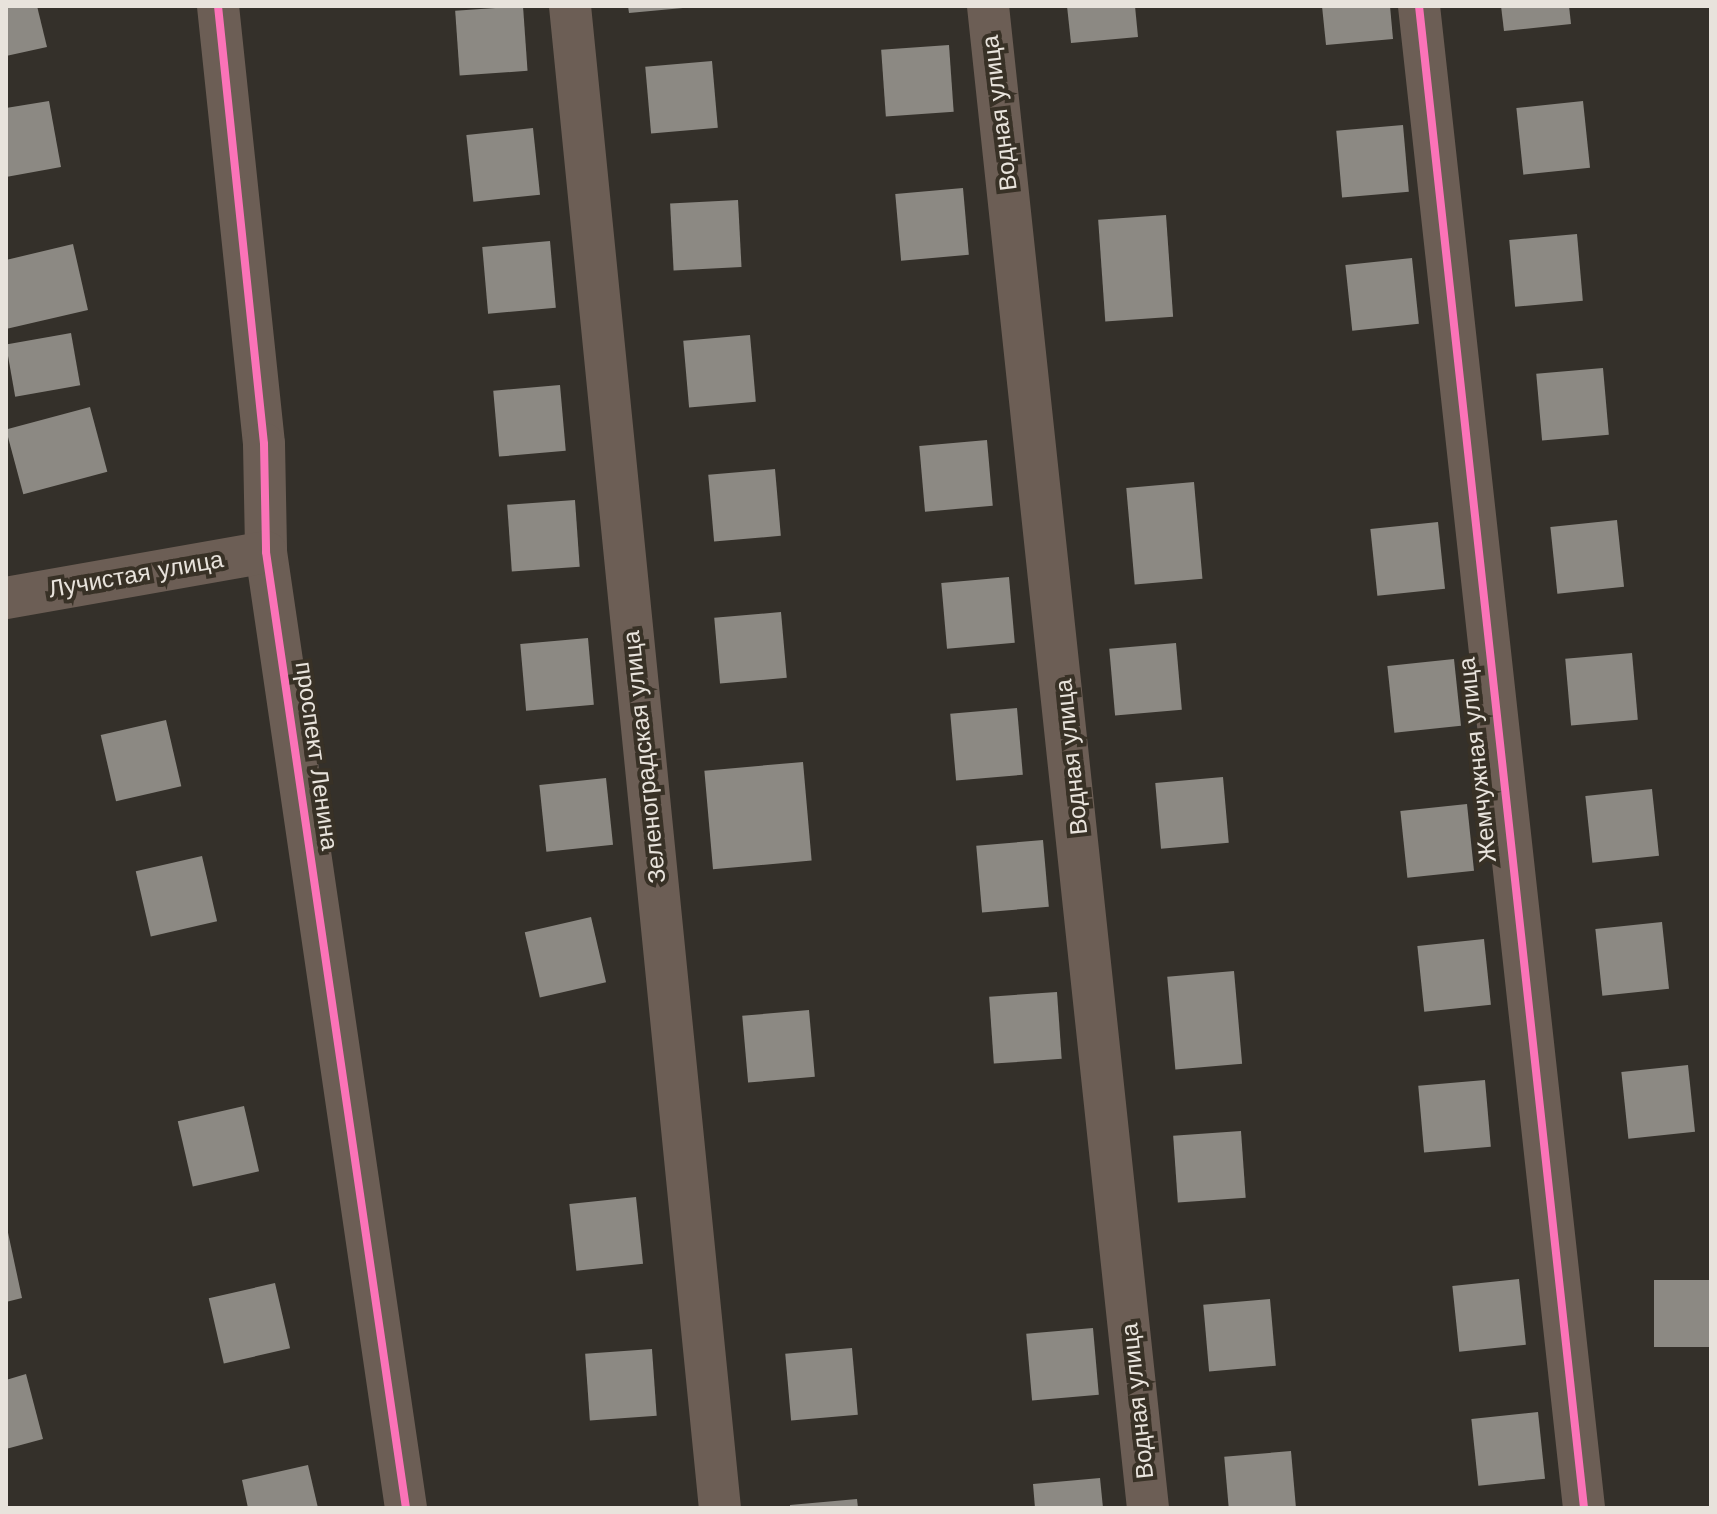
<!DOCTYPE html>
<html>
<head>
<meta charset="utf-8">
<style>
	body { margin:0 }
	#map { position:relative; width:1717px; height:1514px; overflow:hidden; background:#34302a; font-family:"Work Sans",sans-serif }
	div>[style] { position:absolute }
	.building>* { inset:0; background:#8c8983; transform-origin:0 0 }
	.minor>* { height:42px; margin:-21px; padding:0 21px; transform-origin:21px; border-radius:21px; background:#6c5e55 }
	.cycleway>* { height:8px; margin:-4px; padding:0 4px; transform-origin:4px; border-radius:4px; background:#fb73b8 }
	span { translate:-50% -50%; white-space:nowrap; text-align:center; line-height:1.15; -webkit-text-stroke:8px #383126; paint-order:stroke }
	.street-label { font-size:24px; color:#e8e3dc }
	.frame { position:absolute; inset:0; border:8px solid #e8e3dc; pointer-events:none }
</style>
</head>
<body>
<div id="map">
	<div class="building">
		<div style="clip-path:polygon(6px 6px,37px 6px,47px 47px,6px 56px)"></div>
		<div style="left:523px;top:6px;width:65px;height:68px;rotate:86deg"></div>
		<div style="clip-path:polygon(628px 6px,683px 6px,683px 8px,629px 13px)"></div>
		<div style="clip-path:polygon(1067px 6px,1135px 6px,1138px 37px,1071px 43px)"></div>
		<div style="clip-path:polygon(1322px 6px,1390px 6px,1393px 39px,1326px 45px)"></div>
		<div style="clip-path:polygon(1501px 6px,1569px 6px,1571px 24px,1504px 31px)"></div>
		<div style="left:949px;top:45px;width:67px;height:68px;rotate:86deg"></div>
		<div style="left:712px;top:61px;width:67px;height:67px;rotate:85deg"></div>
		<div style="clip-path:polygon(49px 101px,61px 167px,6px 177px,6px 108px)"></div>
		<div style="left:1583px;top:101px;width:67px;height:67px;rotate:84deg"></div>
		<div style="left:1403px;top:125px;width:67px;height:67px;rotate:85deg"></div>
		<div style="left:533px;top:128px;width:67px;height:67px;rotate:84deg"></div>
		<div style="left:963px;top:188px;width:67px;height:68px;rotate:85deg"></div>
		<div style="left:738px;top:200px;width:67px;height:68px;rotate:87deg"></div>
		<div style="left:1166px;top:215px;width:102px;height:68px;rotate:86deg"></div>
		<div style="left:1577px;top:234px;width:67px;height:68px;rotate:85deg"></div>
		<div style="left:550px;top:241px;width:67px;height:68px;rotate:85deg"></div>
		<div style="clip-path:polygon(73px 244px,88px 310px,6px 329px,6px 260px)"></div>
		<div style="left:1412px;top:258px;width:66px;height:67px;rotate:84deg"></div>
		<div style="left:71px;top:333px;width:53px;height:66px;rotate:80deg"></div>
		<div style="left:750px;top:335px;width:67px;height:67px;rotate:85deg"></div>
		<div style="left:1603px;top:368px;width:67px;height:67px;rotate:85deg"></div>
		<div style="left:560px;top:385px;width:66px;height:67px;rotate:85deg"></div>
		<div style="left:90px;top:407px;width:67px;height:87px;rotate:75deg"></div>
		<div style="left:987px;top:440px;width:66px;height:68px;rotate:85deg"></div>
		<div style="left:775px;top:469px;width:67px;height:67px;rotate:85deg"></div>
		<div style="left:1194px;top:482px;width:97px;height:68px;rotate:85deg"></div>
		<div style="left:575px;top:500px;width:67px;height:68px;rotate:86deg"></div>
		<div style="left:1617px;top:520px;width:67px;height:67px;rotate:84deg"></div>
		<div style="left:1438px;top:522px;width:67px;height:68px;rotate:84deg"></div>
		<div style="left:1009px;top:577px;width:66px;height:68px;rotate:85deg"></div>
		<div style="left:781px;top:612px;width:66px;height:67px;rotate:85deg"></div>
		<div style="left:588px;top:638px;width:67px;height:68px;rotate:85deg"></div>
		<div style="left:1176px;top:643px;width:67px;height:67px;rotate:85deg"></div>
		<div style="left:1632px;top:653px;width:67px;height:67px;rotate:85deg"></div>
		<div style="left:1454px;top:659px;width:67px;height:67px;rotate:84deg"></div>
		<div style="left:1017px;top:708px;width:67px;height:67px;rotate:85deg"></div>
		<div style="left:166px;top:720px;width:68px;height:67px;rotate:77deg"></div>
		<div style="left:803px;top:762px;width:99px;height:99px;rotate:85deg"></div>
		<div style="left:1223px;top:777px;width:66px;height:68px;rotate:85deg"></div>
		<div style="left:606px;top:778px;width:67px;height:67px;rotate:84deg"></div>
		<div style="left:1652px;top:789px;width:67px;height:67px;rotate:84deg"></div>
		<div style="left:1467px;top:804px;width:67px;height:67px;rotate:84deg"></div>
		<div style="left:1043px;top:840px;width:67px;height:67px;rotate:85deg"></div>
		<div style="left:202px;top:856px;width:67px;height:68px;rotate:77deg"></div>
		<div style="left:591px;top:917px;width:67px;height:68px;rotate:77deg"></div>
		<div style="left:1662px;top:922px;width:67px;height:67px;rotate:84deg"></div>
		<div style="left:1484px;top:939px;width:66px;height:67px;rotate:84deg"></div>
		<div style="left:1234px;top:971px;width:93px;height:67px;rotate:85deg"></div>
		<div style="left:1057px;top:992px;width:67px;height:68px;rotate:86deg"></div>
		<div style="left:809px;top:1010px;width:67px;height:67px;rotate:85deg"></div>
		<div style="left:1688px;top:1065px;width:67px;height:67px;rotate:84deg"></div>
		<div style="left:1485px;top:1080px;width:67px;height:67px;rotate:85deg"></div>
		<div style="left:244px;top:1106px;width:67px;height:68px;rotate:77deg"></div>
		<div style="left:1241px;top:1131px;width:67px;height:68px;rotate:86deg"></div>
		<div style="left:636px;top:1197px;width:67px;height:67px;rotate:84deg"></div>
		<div style="clip-path:polygon(7px 1228px,22px 1298px,6px 1302px,6px 1229px)"></div>
		<div style="left:1519px;top:1279px;width:66px;height:67px;rotate:84deg"></div>
		<div style="left:1711px;top:1280px;width:67px;height:57px;rotate:90deg"></div>
		<div style="left:275px;top:1283px;width:67px;height:68px;rotate:77deg"></div>
		<div style="left:1270px;top:1299px;width:67px;height:67px;rotate:85deg"></div>
		<div style="left:1093px;top:1328px;width:67px;height:67px;rotate:85deg"></div>
		<div style="left:852px;top:1348px;width:67px;height:67px;rotate:85deg"></div>
		<div style="left:652px;top:1349px;width:67px;height:67px;rotate:86deg"></div>
		<div style="clip-path:polygon(26px 1374px,43px 1439px,6px 1449px,6px 1380px)"></div>
		<div style="left:1538px;top:1412px;width:67px;height:67px;rotate:84deg"></div>
		<div style="left:1291px;top:1451px;width:57px;height:67px;rotate:85deg"></div>
		<div style="clip-path:polygon(308px 1465px,318px 1508px,248px 1508px,242px 1480px)"></div>
		<div style="clip-path:polygon(1100px 1478px,1103px 1508px,1035px 1508px,1033px 1484px)"></div>
		<div style="clip-path:polygon(857px 1499px,858px 1508px,790px 1508px,790px 1505px)"></div>
	</div>
	<div class="minor">
		<div style="left:218px;top:6px;width:440px;rotate:84deg"></div>
		<div style="left:264px;top:444px;width:108px;rotate:88.9deg"></div>
		<div style="left:266px;top:552px;width:966px;rotate:81.67deg"></div>
		<div style="left:570px;top:6px;width:1509px;rotate:84.3deg"></div>
		<div style="left:988px;top:6px;width:1510px;rotate:83.92deg"></div>
		<div style="left:1419px;top:6px;width:1511px;rotate:83.73deg"></div>
		<div style="left:6px;top:598px;width:264px;rotate:-10deg"></div>
	</div>
	<div class="cycleway">
		<div style="left:218px;top:6px;width:440px;rotate:84deg"></div>
		<div style="left:264px;top:444px;width:108px;rotate:88.9deg"></div>
		<div style="left:266px;top:552px;width:966px;rotate:81.67deg"></div>
		<div style="left:1419px;top:6px;width:1511px;rotate:83.73deg"></div>
	</div>
	<div class="street-label">
		<span style="left:1000px;top:113px;rotate:-97deg">Водная улица</span>
		<span style="left:136px;top:575px;rotate:-10deg">Лучистая улица</span>
		<span style="left:316px;top:756px;rotate:82deg">проспект Ленина</span>
		<span style="left:645px;top:757px;rotate:-96deg">Зеленоградская улица</span>
		<span style="left:1072px;top:757px;rotate:-96deg">Водная улица</span>
		<span style="left:1478px;top:760px;rotate:-96deg">Жемчужная улица</span>
		<span style="left:1138px;top:1401px;rotate:-96deg">Водная улица</span>
	</div>
	<div class="frame"></div>
</div>
</body>
</html>
